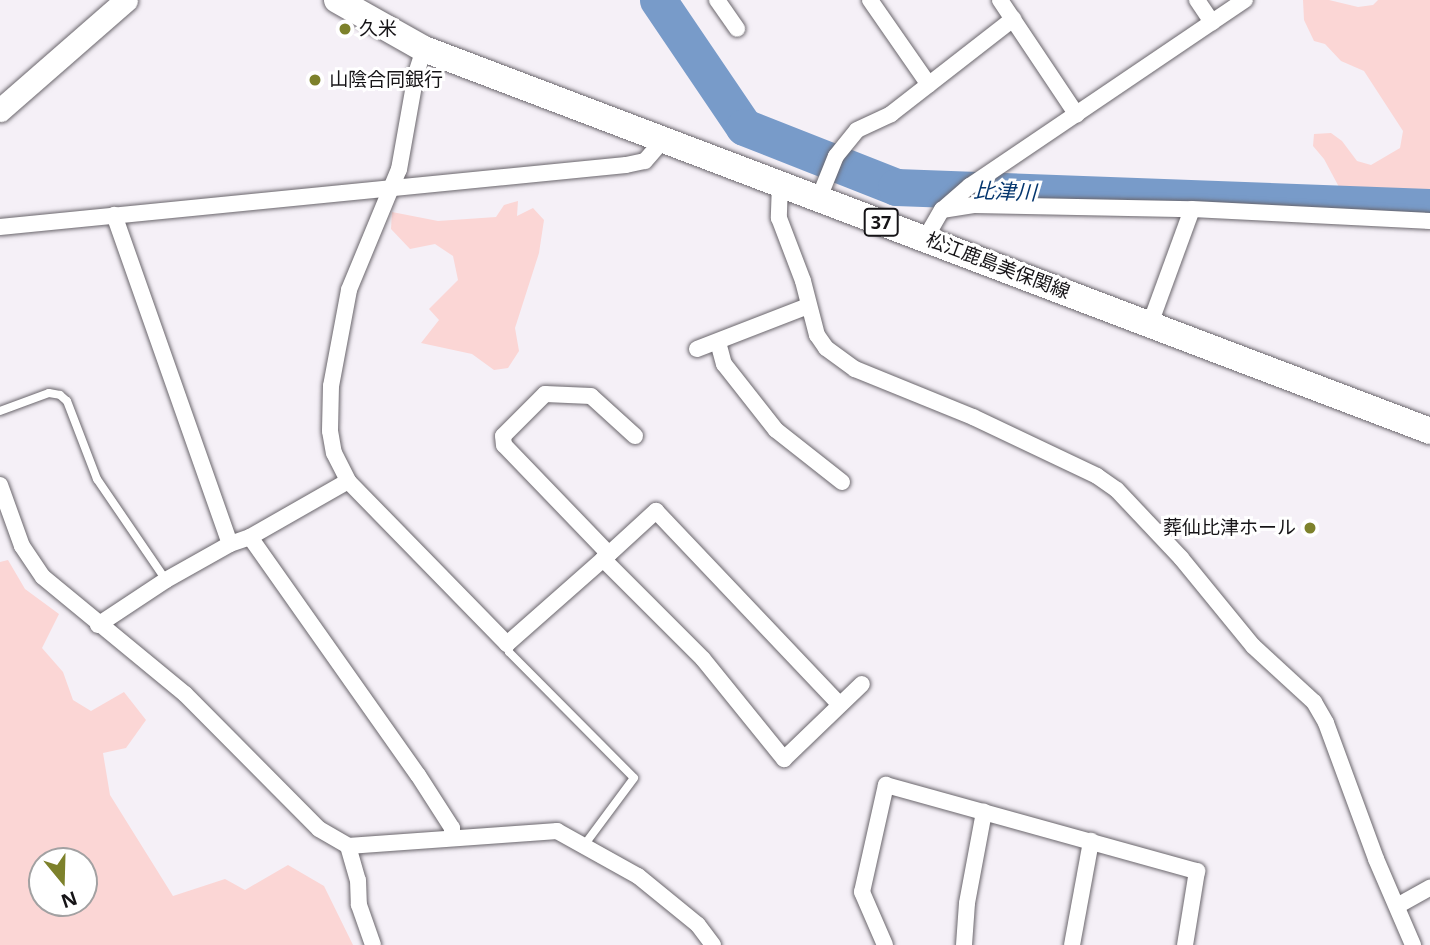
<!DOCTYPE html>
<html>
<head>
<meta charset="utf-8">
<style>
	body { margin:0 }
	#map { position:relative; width:1430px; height:945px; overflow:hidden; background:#f5f0f7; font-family:"Noto Sans","Noto Sans JP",sans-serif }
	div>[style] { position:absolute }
	.green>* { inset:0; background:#fbd6d5 }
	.river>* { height:37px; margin:-18.5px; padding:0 18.5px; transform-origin:18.5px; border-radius:18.5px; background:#789bc9 }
	.roads { filter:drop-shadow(0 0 2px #6a666c) drop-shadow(0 0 2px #6a666c) }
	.lane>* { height:8px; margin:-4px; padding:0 4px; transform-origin:4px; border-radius:4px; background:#fff }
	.street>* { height:16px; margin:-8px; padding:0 8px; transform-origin:8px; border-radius:8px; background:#fff }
	.secondary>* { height:23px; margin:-11.5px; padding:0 11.5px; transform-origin:11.5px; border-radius:11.5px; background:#fff }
	.primary>* { height:26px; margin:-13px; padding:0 13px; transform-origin:13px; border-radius:13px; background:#fff }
	.dots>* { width:19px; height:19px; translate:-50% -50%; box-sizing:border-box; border:4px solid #fff; border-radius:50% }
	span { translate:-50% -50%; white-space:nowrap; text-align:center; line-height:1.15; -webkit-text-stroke:6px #fff; paint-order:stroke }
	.shield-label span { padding:2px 5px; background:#fff; border:2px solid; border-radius:5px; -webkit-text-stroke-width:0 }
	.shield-label { font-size:18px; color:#161417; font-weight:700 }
	.poi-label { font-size:19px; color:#161417 }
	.left { translate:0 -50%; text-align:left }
	.right { translate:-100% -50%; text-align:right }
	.street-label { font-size:19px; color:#161417 }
	.water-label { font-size:21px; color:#05366e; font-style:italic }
	.north { position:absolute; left:28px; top:847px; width:70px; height:70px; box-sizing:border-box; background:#fff; border:2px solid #a2a1a2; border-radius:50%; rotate:161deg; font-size:19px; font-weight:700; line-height:28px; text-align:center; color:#161417 }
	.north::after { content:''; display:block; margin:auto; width:24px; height:32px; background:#7d812b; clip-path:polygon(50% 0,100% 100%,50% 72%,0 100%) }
</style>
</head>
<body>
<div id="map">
	<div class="green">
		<div style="clip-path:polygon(1303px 0,1329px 0,1358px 7px,1373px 5px,1378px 0,1430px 0,1430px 198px,1349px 193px,1339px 187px,1324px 159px,1313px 146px,1314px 134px,1331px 133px,1342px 141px,1357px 161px,1371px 165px,1400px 148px,1403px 131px,1364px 71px,1341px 61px,1325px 44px,1314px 41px,1304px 20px)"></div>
		<div style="clip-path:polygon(518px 201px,517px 216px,533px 208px,544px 220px,539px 253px,515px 328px,519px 351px,508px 368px,494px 370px,472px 354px,421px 343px,439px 320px,429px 309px,458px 280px,453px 256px,435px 244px,410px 249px,391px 229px,392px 212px,438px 221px,496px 217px,504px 205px)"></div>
		<div style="clip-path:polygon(evenodd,8px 560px,25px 589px,59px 614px,42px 648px,63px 672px,73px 700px,91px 711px,124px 692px,146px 720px,126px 748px,103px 753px,110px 795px,173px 896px,225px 879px,245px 890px,288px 865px,324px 886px,353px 945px,0 945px,0 562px,8px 560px,42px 861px,84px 861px,84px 903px,42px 903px,42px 861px)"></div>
	</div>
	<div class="river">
		<div style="left:658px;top:0;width:153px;rotate:55.9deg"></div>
		<div style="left:744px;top:127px;width:163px;rotate:21.5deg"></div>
		<div style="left:896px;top:187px;width:534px;rotate:2.14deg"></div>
	</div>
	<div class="roads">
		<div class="lane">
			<div style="left:0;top:411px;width:52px;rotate:-20.2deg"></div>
			<div style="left:49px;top:393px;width:11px;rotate:10deg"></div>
			<div style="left:60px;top:395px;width:9px;rotate:41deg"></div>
			<div style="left:67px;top:401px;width:84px;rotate:69deg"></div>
			<div style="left:97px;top:479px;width:122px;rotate:55.7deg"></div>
			<div style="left:507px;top:644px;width:8px;rotate:76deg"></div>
			<div style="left:509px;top:652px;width:177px;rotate:45.2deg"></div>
			<div style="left:634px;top:778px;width:82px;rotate:126.6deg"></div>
		</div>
		<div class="street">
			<div style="left:717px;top:0;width:35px;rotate:55deg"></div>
			<div style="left:870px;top:0;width:103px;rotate:55.2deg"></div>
			<div style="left:1000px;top:0;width:138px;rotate:56.2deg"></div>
			<div style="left:1197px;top:0;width:27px;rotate:56deg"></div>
			<div style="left:424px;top:49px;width:26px;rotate:108deg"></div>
			<div style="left:416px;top:74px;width:97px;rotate:100.1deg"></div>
			<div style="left:399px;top:169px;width:131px;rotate:112.5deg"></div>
			<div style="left:349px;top:290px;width:98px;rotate:100.6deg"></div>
			<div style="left:331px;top:386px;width:45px;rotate:91.3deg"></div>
			<div style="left:330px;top:431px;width:22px;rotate:80deg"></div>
			<div style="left:334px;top:453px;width:31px;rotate:63deg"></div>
			<div style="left:348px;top:481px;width:228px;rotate:45.7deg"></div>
			<div style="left:507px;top:644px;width:136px;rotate:-41.4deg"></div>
			<div style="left:780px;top:183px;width:35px;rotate:92deg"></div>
			<div style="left:779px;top:218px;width:67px;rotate:69.1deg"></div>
			<div style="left:803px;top:281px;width:56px;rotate:75.5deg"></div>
			<div style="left:817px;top:335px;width:16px;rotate:55deg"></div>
			<div style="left:826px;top:348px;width:36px;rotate:36deg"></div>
			<div style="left:855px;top:369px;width:127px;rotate:22.1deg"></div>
			<div style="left:973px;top:417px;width:137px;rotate:25.4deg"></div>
			<div style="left:1097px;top:476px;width:24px;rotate:35deg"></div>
			<div style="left:1117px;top:490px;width:93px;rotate:46.7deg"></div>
			<div style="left:1181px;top:558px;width:114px;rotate:50.7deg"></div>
			<div style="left:1253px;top:646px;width:83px;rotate:42.6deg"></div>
			<div style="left:1314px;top:702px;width:24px;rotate:60deg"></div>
			<div style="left:1326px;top:723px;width:145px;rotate:69.8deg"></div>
			<div style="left:1376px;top:859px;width:94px;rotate:66.7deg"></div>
			<div style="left:819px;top:198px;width:45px;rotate:-68deg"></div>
			<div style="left:836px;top:156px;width:33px;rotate:-51deg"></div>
			<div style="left:857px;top:130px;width:38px;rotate:-25deg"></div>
			<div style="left:891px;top:114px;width:155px;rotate:-37.9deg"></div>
			<div style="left:942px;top:210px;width:32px;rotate:-9deg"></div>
			<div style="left:974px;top:205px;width:218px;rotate:1.1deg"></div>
			<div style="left:1192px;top:209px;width:238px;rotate:2.9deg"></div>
			<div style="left:0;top:227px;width:629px;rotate:-5.66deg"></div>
			<div style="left:626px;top:165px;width:19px;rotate:-12deg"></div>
			<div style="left:645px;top:161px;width:28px;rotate:-49deg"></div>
			<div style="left:925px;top:239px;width:34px;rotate:-60deg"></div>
			<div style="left:942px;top:210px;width:37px;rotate:-41deg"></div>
			<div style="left:970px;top:186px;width:332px;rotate:-34.1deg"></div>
			<div style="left:1150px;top:324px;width:122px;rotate:-69.9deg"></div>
			<div style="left:718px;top:342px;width:23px;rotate:75deg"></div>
			<div style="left:724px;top:364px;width:84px;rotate:51.8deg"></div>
			<div style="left:776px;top:430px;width:84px;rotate:38.2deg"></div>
			<div style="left:697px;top:349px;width:119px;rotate:-21.2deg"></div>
			<div style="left:635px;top:436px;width:59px;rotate:-137.7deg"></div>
			<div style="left:591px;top:396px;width:46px;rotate:-177.5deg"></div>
			<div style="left:545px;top:394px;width:59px;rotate:135deg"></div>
			<div style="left:503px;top:436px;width:9px;rotate:84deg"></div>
			<div style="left:504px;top:445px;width:151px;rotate:46.1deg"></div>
			<div style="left:609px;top:554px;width:64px;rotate:-42.5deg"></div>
			<div style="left:656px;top:511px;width:266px;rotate:46.5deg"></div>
			<div style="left:0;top:485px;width:65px;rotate:70.2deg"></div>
			<div style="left:22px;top:546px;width:37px;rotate:56deg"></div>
			<div style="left:43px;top:577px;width:184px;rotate:39.5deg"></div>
			<div style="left:185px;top:694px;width:190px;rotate:45.2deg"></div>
			<div style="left:319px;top:829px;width:34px;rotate:30deg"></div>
			<div style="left:348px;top:846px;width:35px;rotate:74deg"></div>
			<div style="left:358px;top:880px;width:25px;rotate:88deg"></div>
			<div style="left:359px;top:905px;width:42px;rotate:70.7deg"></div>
			<div style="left:250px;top:537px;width:113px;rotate:-29.7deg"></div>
			<div style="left:230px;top:544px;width:21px;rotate:-19deg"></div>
			<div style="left:250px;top:537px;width:291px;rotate:54.8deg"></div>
			<div style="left:418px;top:775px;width:63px;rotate:57.3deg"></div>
			<div style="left:452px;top:828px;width:9px;rotate:90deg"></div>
			<div style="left:603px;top:559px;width:141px;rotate:45deg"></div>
			<div style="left:703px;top:659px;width:129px;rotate:51deg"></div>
			<div style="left:784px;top:759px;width:108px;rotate:-43.9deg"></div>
			<div style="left:98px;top:625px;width:82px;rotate:-33.5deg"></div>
			<div style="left:166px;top:580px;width:73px;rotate:-29.4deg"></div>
			<div style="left:230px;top:544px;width:349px;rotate:-109.4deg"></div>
			<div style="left:348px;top:846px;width:210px;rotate:-4.1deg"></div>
			<div style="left:557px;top:831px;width:93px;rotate:29.1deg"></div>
			<div style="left:638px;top:876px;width:77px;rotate:39.2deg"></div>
			<div style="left:698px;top:925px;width:25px;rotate:53deg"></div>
			<div style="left:1397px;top:906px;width:38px;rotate:-29deg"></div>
			<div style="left:885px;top:945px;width:58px;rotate:-113.5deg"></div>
			<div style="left:862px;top:892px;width:110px;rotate:-77.4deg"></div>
			<div style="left:886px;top:785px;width:323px;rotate:15.5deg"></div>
			<div style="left:1197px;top:871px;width:75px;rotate:99.2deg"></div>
			<div style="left:964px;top:945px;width:42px;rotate:-85.9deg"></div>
			<div style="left:967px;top:903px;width:93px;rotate:-79.4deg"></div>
			<div style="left:1072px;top:945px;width:106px;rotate:-79.6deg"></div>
		</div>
		<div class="secondary">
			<div style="left:0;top:110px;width:167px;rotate:-41.1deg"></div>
		</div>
		<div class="primary">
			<div style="left:337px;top:0;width:100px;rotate:29.4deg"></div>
			<div style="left:424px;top:49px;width:1076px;rotate:20.79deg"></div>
		</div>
	</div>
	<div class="dots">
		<div style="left:345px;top:29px;background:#7d812b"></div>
		<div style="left:315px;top:80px;background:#7d812b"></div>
		<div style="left:1310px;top:528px;background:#7d812b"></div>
	</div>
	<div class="shield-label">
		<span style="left:881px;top:222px">37</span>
	</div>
	<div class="poi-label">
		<span class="left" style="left:359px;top:29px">久米</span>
		<span class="left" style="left:329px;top:80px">山陰合同銀行</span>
		<span class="right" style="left:1296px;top:528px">葬仙比津ホール</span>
	</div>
	<div class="street-label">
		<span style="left:998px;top:266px;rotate:21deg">松江鹿島美保関線</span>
	</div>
	<div class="water-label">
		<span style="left:1005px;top:191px;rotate:2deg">比津川</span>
	</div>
	<div class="north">N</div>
</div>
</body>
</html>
